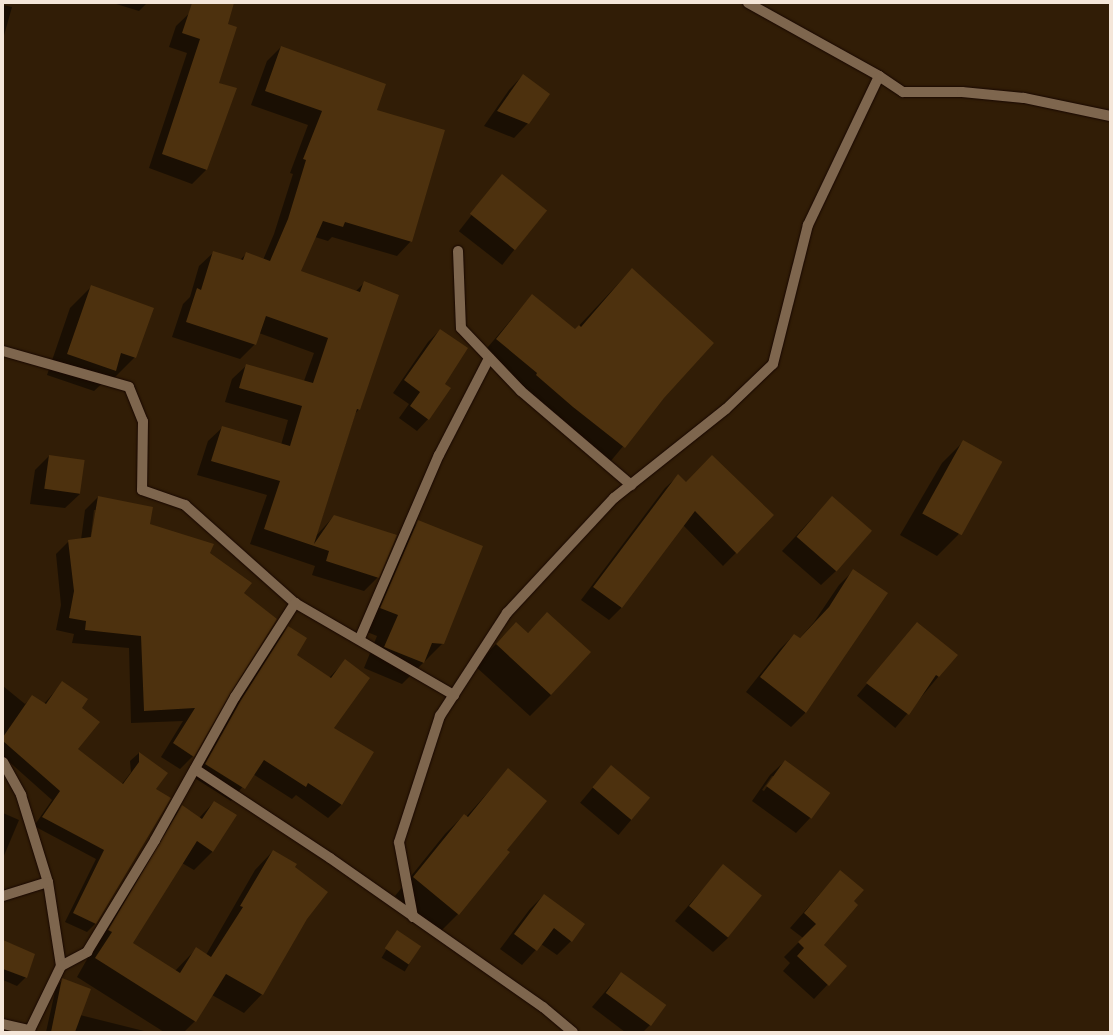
<!DOCTYPE html>
<html>
<head>
<meta charset="utf-8">
<style>
	body { margin:0 }
	#map { position:relative; width:1113px; height:1035px; overflow:hidden; background:#311d06; font-family:"Archivo Narrow",sans-serif }
	div>[style] { position:absolute }
	.shadow>* { inset:0; background:#0007; transform-origin:0 0 }
	.building>* { inset:0; background:#4d310e; transform-origin:0 0 }
	.roads { filter:drop-shadow(0 0 1px #180700) drop-shadow(0 0 1px #180700) }
	.minor>* { height:10px; margin:-5px; padding:0 5px; transform-origin:5px; border-radius:5px; background:#7e664e }
	span { translate:-50% -50%; white-space:nowrap; text-align:center; line-height:1.15; -webkit-text-stroke:3px #311d06; paint-order:stroke }
	.frame { position:absolute; inset:0; border:4px solid #f4e6d9; pointer-events:none }
</style>
</head>
<body>
<div id="map">
	<div class="shadow">
		<div style="clip-path:polygon(113px 3px,147px 3px,139px 11px)"></div>
		<div style="clip-path:polygon(200px 3px,233px 3px,226px 24px,218px 83px,235px 89px,206px 170px,192px 184px,149px 168px,187px 53px,169px 47px,176px 26px)"></div>
		<div style="clip-path:polygon(3px 5px,12px 7px,3px 39px)"></div>
		<div style="clip-path:polygon(281px 47px,376px 111px,411px 241px,397px 256px,332px 237px,328px 241px,315px 237px,300px 272px,356px 291px,364px 283px,359px 409px,355px 414px,316px 536px,334px 516px,378px 577px,364px 591px,312px 575px,315px 566px,250px 544px,267px 495px,197px 475px,208px 441px,223px 427px,281px 445px,288px 420px,225px 402px,232px 379px,247px 365px,304px 381px,314px 353px,259px 333px,255px 344px,240px 359px,172px 337px,183px 304px,190px 297px,199px 266px,214px 252px,240px 260px,247px 253px,263px 260px,274px 234px,293px 174px,290px 173px,308px 125px,251px 105px,267px 61px)"></div>
		<div style="clip-path:polygon(523px 75px,528px 123px,514px 138px,484px 126px,509px 90px)"></div>
		<div style="left:502px;top:176px;width:55px;height:70px;rotate:38deg"></div>
		<div style="clip-path:polygon(632px 269px,663px 398px,610px 462px,482px 354px,532px 295px,575px 330px)"></div>
		<div style="clip-path:polygon(91px 287px,135px 357px,114px 378px,109px 377px,94px 391px,47px 375px,70px 308px)"></div>
		<div style="clip-path:polygon(440px 330px,443px 384px,428px 419px,417px 431px,399px 418px,409px 404px,393px 393px,428px 342px)"></div>
		<div style="clip-path:polygon(963px 442px,1000px 463px,958px 535px,937px 556px,900px 535px,942px 463px)"></div>
		<div style="clip-path:polygon(49px 456px,80px 494px,65px 508px,30px 504px,35px 470px)"></div>
		<div style="clip-path:polygon(678px 476px,686px 483px,773px 515px,723px 566px,683px 525px,622px 607px,609px 620px,581px 600px,665px 488px)"></div>
		<div style="clip-path:polygon(evenodd,98px 497px,148px 525px,243px 593px,229px 693px,193px 756px,180px 769px,161px 757px,183px 721px,131px 723px,129px 648px,72px 643px,74px 634px,56px 630px,61px 605px,56px 554px,69px 541px,81px 540px,85px 510px,98px 497px,94px 510px,96px 510px,92px 543px,90px 542px,94px 510px)"></div>
		<div style="clip-path:polygon(832px 497px,836px 571px,821px 585px,782px 551px)"></div>
		<div style="clip-path:polygon(418px 522px,443px 643px,402px 684px,364px 668px,377px 636px,360px 629px,397px 543px)"></div>
		<div style="clip-path:polygon(853px 571px,886px 593px,805px 713px,791px 727px,746px 692px,780px 649px,794px 635px,799px 639px,814px 622px,839px 585px)"></div>
		<div style="clip-path:polygon(547px 614px,551px 695px,530px 716px,475px 666px,516px 623px,527px 634px)"></div>
		<div style="left:918px;top:623px;width:50px;height:95px;rotate:40deg"></div>
		<div style="clip-path:polygon(288px 627px,296px 655px,329px 678px,345px 661px,332px 728px,373px 752px,341px 805px,328px 818px,296px 795px,292px 799px,253px 774px,231px 801px,193px 777px,228px 714px,275px 640px)"></div>
		<div style="clip-path:polygon(62px 683px,80px 709px,77px 749px,122px 784px,131px 772px,130px 761px,139px 753px,166px 774px,155px 789px,95px 924px,87px 932px,65px 922px,96px 859px,34px 826px,52px 800px,6px 759px,3px 762px,3px 686px,25px 704px,33px 697px,44px 704px)"></div>
		<div style="clip-path:polygon(evenodd,785px 761px,828px 793px,810px 818px,796px 833px,752px 801px,770px 775px,785px 761px,772px 776px,774px 776px,764px 791px,762px 790px,772px 776px)"></div>
		<div style="left:611px;top:766px;width:50px;height:48px;rotate:40deg"></div>
		<div style="clip-path:polygon(508px 770px,506px 850px,458px 914px,440px 932px,395px 896px,445px 834px,464px 815px,466px 817px)"></div>
		<div style="clip-path:polygon(214px 802px,213px 851px,194px 870px,182px 863px,131px 943px,175px 971px,196px 949px,206px 955px,255px 870px,273px 851px,306px 918px,262px 994px,244px 1013px,212px 995px,195px 1021px,184px 1032px,164px 1032px,77px 977px,163px 825px,182px 807px,199px 818px)"></div>
		<div style="clip-path:polygon(3px 813px,19px 820px,3px 858px)"></div>
		<div style="clip-path:polygon(723px 866px,728px 938px,713px 952px,675px 921px)"></div>
		<div style="clip-path:polygon(840px 871px,853px 901px,823px 945px,845px 966px,814px 999px,783px 971px,790px 963px,784px 957px,803px 938px,790px 928px)"></div>
		<div style="clip-path:polygon(544px 895px,571px 941px,557px 955px,541px 944px,522px 965px,500px 949px,530px 909px)"></div>
		<div style="left:397px;top:932px;width:27px;height:30px;rotate:31deg"></div>
		<div style="clip-path:polygon(3px 940px,26px 977px,17px 986px,3px 980px)"></div>
		<div style="clip-path:polygon(621px 973px,650px 1025px,643px 1032px,625px 1032px,592px 1007px)"></div>
		<div style="clip-path:polygon(62px 980px,80px 1015px,148px 1032px,46px 1032px,56px 987px)"></div>
	</div>
	<div class="building">
		<div style="clip-path:polygon(192px 3px,234px 3px,228px 24px,237px 27px,219px 83px,237px 88px,207px 170px,162px 154px,200px 39px,182px 33px)"></div>
		<div style="clip-path:polygon(281px 46px,386px 84px,377px 110px,445px 130px,412px 242px,345px 222px,343px 227px,323px 221px,301px 271px,360px 292px,364px 281px,399px 295px,360px 410px,357px 409px,314px 544px,334px 515px,397px 535px,379px 578px,326px 561px,329px 551px,264px 529px,280px 481px,211px 461px,222px 426px,290px 446px,302px 406px,239px 388px,246px 364px,313px 383px,328px 338px,266px 316px,256px 345px,186px 322px,197px 288px,201px 290px,213px 251px,243px 260px,246px 252px,270px 261px,288px 219px,306px 160px,303px 159px,322px 111px,265px 91px)"></div>
		<div style="clip-path:polygon(523px 74px,550px 94px,529px 124px,497px 111px)"></div>
		<div style="left:502px;top:174px;width:58px;height:51px;rotate:39deg"></div>
		<div style="clip-path:polygon(632px 268px,714px 343px,664px 398px,625px 448px,573px 407px,536px 375px,537px 373px,496px 339px,532px 294px,575px 329px,579px 325px,581px 327px)"></div>
		<div style="clip-path:polygon(91px 285px,154px 308px,136px 358px,121px 353px,116px 371px,67px 354px)"></div>
		<div style="clip-path:polygon(440px 329px,468px 348px,445px 384px,451px 388px,429px 420px,410px 406px,420px 392px,404px 380px)"></div>
		<div style="left:963px;top:440px;width:45px;height:84px;rotate:29deg"></div>
		<div style="left:49px;top:455px;width:36px;height:34px;rotate:8deg"></div>
		<div style="clip-path:polygon(712px 455px,774px 515px,737px 554px,695px 511px,622px 608px,593px 587px,678px 474px,686px 482px)"></div>
		<div style="clip-path:polygon(98px 496px,153px 507px,150px 524px,214px 544px,210px 553px,252px 583px,244px 593px,277px 619px,230px 694px,194px 757px,173px 743px,195px 708px,144px 711px,141px 636px,85px 630px,86px 621px,69px 618px,74px 591px,68px 540px,91px 537px)"></div>
		<div style="left:832px;top:496px;width:53px;height:54px;rotate:41deg"></div>
		<div style="clip-path:polygon(418px 520px,483px 546px,444px 644px,432px 643px,424px 663px,384px 647px,398px 615px,380px 608px)"></div>
		<div style="clip-path:polygon(853px 569px,888px 593px,806px 713px,760px 677px,794px 634px,800px 638px,829px 607px)"></div>
		<div style="clip-path:polygon(547px 612px,591px 652px,551px 695px,496px 644px,516px 622px,528px 633px)"></div>
		<div style="clip-path:polygon(917px 622px,958px 655px,939px 677px,936px 675px,909px 715px,866px 683px)"></div>
		<div style="clip-path:polygon(288px 626px,307px 638px,297px 655px,331px 678px,345px 659px,370px 678px,334px 728px,374px 752px,342px 805px,308px 783px,306px 787px,264px 760px,245px 789px,205px 764px,241px 700px)"></div>
		<div style="clip-path:polygon(62px 681px,88px 699px,82px 708px,100px 722px,78px 749px,123px 784px,139px 762px,139px 752px,168px 773px,156px 789px,171px 798px,96px 924px,73px 913px,104px 850px,42px 817px,60px 791px,3px 741px,3px 737px,32px 695px,46px 704px)"></div>
		<div style="left:785px;top:760px;width:56px;height:32px;rotate:36deg"></div>
		<div style="left:611px;top:765px;width:51px;height:29px;rotate:40deg"></div>
		<div style="clip-path:polygon(508px 768px,547px 801px,507px 850px,510px 852px,459px 915px,413px 877px,464px 814px,468px 817px)"></div>
		<div style="clip-path:polygon(214px 801px,237px 815px,213px 852px,197px 841px,133px 943px,180px 973px,196px 947px,211px 957px,243px 907px,240px 906px,273px 850px,297px 864px,295px 867px,328px 892px,307px 919px,263px 995px,226px 974px,196px 1022px,95px 958px,112px 932px,108px 930px,182px 805px,202px 819px)"></div>
		<div style="left:723px;top:864px;width:50px;height:54px;rotate:39deg"></div>
		<div style="clip-path:polygon(840px 870px,864px 890px,854px 901px,858px 905px,824px 945px,847px 966px,829px 986px,797px 956px,804px 948px,798px 942px,816px 924px,804px 913px)"></div>
		<div style="clip-path:polygon(544px 894px,585px 924px,572px 942px,554px 928px,537px 951px,514px 934px)"></div>
		<div style="left:397px;top:930px;width:29px;height:22px;rotate:34deg"></div>
		<div style="clip-path:polygon(3px 940px,35px 954px,27px 978px,3px 969px)"></div>
		<div style="left:621px;top:972px;width:56px;height:26px;rotate:36deg"></div>
		<div style="clip-path:polygon(62px 978px,91px 989px,75px 1032px,51px 1032px)"></div>
	</div>
	<div class="roads">
		<div class="minor">
			<div style="left:748px;top:3px;width:150px;rotate:29.1deg"></div>
			<div style="left:879px;top:76px;width:29px;rotate:34deg"></div>
			<div style="left:903px;top:92px;width:59px"></div>
			<div style="left:962px;top:92px;width:62px;rotate:5.5deg"></div>
			<div style="left:1024px;top:98px;width:88px;rotate:11.8deg"></div>
			<div style="left:458px;top:251px;width:77px;rotate:87.8deg"></div>
			<div style="left:461px;top:328px;width:87px;rotate:46.4deg"></div>
			<div style="left:521px;top:391px;width:145px;rotate:40.5deg"></div>
			<div style="left:3px;top:351px;width:131px;rotate:15.9deg"></div>
			<div style="left:129px;top:387px;width:37px;rotate:68deg"></div>
			<div style="left:143px;top:421px;width:69px;rotate:90.8deg"></div>
			<div style="left:142px;top:490px;width:46px;rotate:19.2deg"></div>
			<div style="left:185px;top:505px;width:147px;rotate:41.7deg"></div>
			<div style="left:295px;top:603px;width:184px;rotate:30.1deg"></div>
			<div style="left:360px;top:638px;width:199px;rotate:-66.7deg"></div>
			<div style="left:439px;top:455px;width:109px;rotate:-62.7deg"></div>
			<div style="left:3px;top:762px;width:38px;rotate:61deg"></div>
			<div style="left:21px;top:795px;width:91px;rotate:72.8deg"></div>
			<div style="left:48px;top:882px;width:85px;rotate:81.2deg"></div>
			<div style="left:61px;top:966px;width:73px;rotate:115.9deg"></div>
			<div style="left:195px;top:769px;width:162px;rotate:33.4deg"></div>
			<div style="left:330px;top:858px;width:260px;rotate:35deg"></div>
			<div style="left:543px;top:1007px;width:39px;rotate:40deg"></div>
			<div style="left:3px;top:896px;width:47px;rotate:-17.3deg"></div>
			<div style="left:413px;top:917px;width:76px;rotate:-100.6deg"></div>
			<div style="left:399px;top:842px;width:133px;rotate:-72deg"></div>
			<div style="left:440px;top:716px;width:123px;rotate:-57deg"></div>
			<div style="left:507px;top:613px;width:157px;rotate:-47.1deg"></div>
			<div style="left:614px;top:498px;width:143px;rotate:-38.5deg"></div>
			<div style="left:726px;top:409px;width:65px;rotate:-43.8deg"></div>
			<div style="left:773px;top:364px;width:143px;rotate:-75.9deg"></div>
			<div style="left:808px;top:225px;width:165px;rotate:-64.5deg"></div>
			<div style="left:61px;top:966px;width:30px;rotate:-28deg"></div>
			<div style="left:87px;top:952px;width:131px;rotate:-58.7deg"></div>
			<div style="left:155px;top:840px;width:164px;rotate:-60.8deg"></div>
			<div style="left:235px;top:697px;width:112px;rotate:-57.4deg"></div>
			<div style="left:3px;top:1024px;width:28px;rotate:13deg"></div>
		</div>
	</div>
	<div class="frame"></div>
</div>
</body>
</html>
